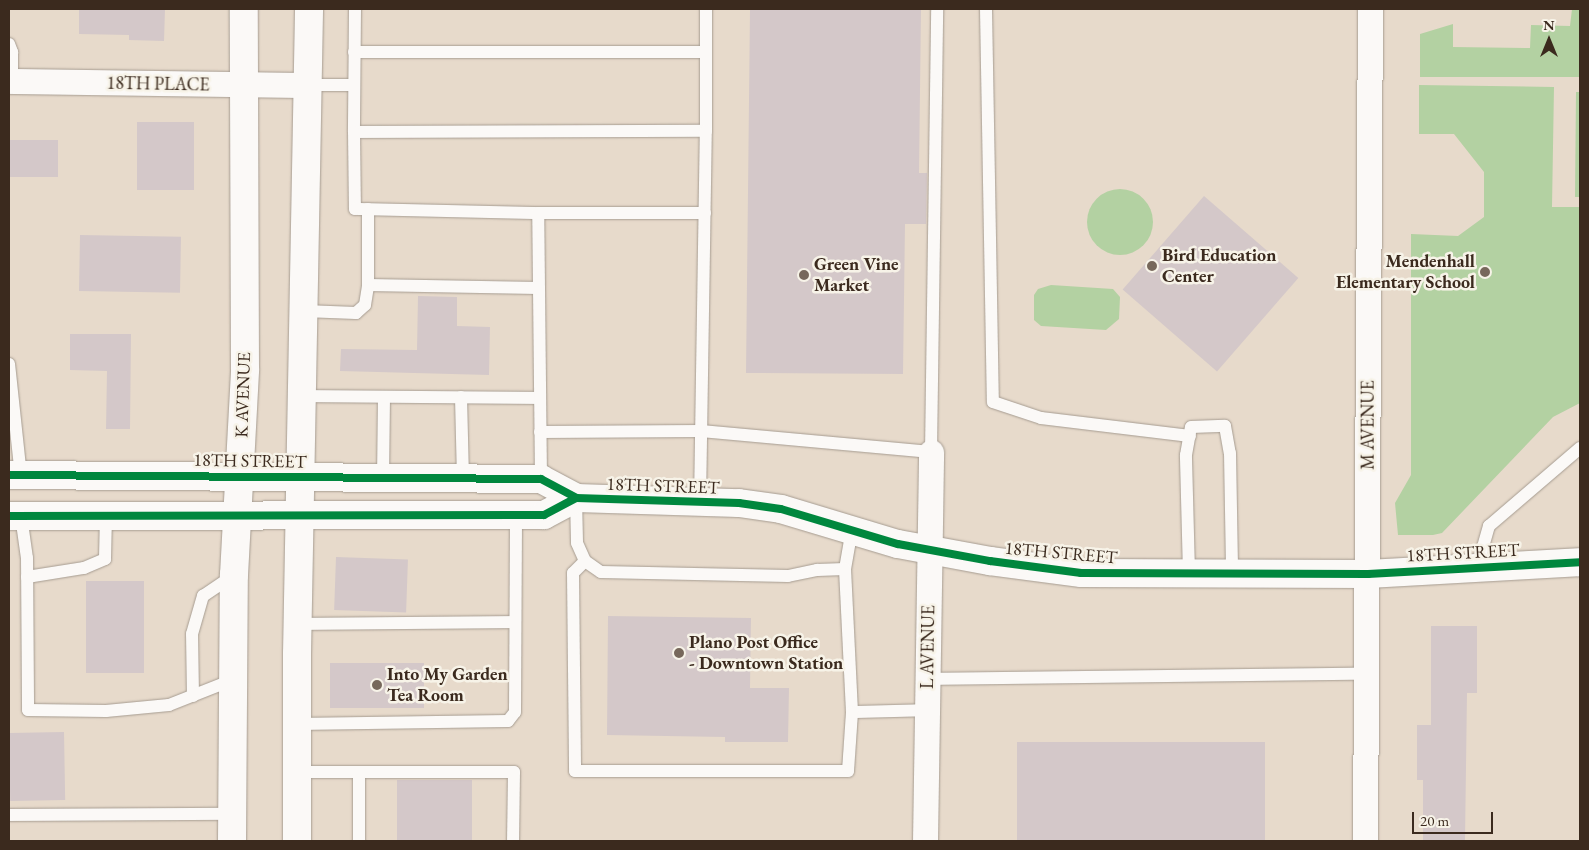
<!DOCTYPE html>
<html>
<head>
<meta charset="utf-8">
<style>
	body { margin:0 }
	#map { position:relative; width:1589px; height:850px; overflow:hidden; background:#e7dacb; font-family:"EB Garamond",serif }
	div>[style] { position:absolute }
	.green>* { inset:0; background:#b3d1a2 }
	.round { border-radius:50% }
	.building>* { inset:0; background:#d4c8c9; transform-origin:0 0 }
	.roads { filter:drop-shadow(0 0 1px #a69c91) drop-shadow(0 0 1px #a69c91) }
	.lane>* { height:12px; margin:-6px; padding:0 6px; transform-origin:6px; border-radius:6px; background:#fbf9f7 }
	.street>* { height:25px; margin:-12.5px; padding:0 12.5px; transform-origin:12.5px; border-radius:12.5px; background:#fbf9f7 }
	.secondary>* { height:28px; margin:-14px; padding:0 14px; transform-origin:14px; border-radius:14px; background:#fbf9f7 }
	.cycleway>* { height:8px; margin:-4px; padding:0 4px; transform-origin:4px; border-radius:4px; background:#00873e }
	.dots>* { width:14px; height:14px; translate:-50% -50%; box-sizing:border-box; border:2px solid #f7f3e8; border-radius:50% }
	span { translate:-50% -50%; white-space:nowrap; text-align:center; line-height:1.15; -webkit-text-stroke:5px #f7f3e8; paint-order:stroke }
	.street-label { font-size:18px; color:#3b2a1e }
	.poi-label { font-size:18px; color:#3b2a1e; font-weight:700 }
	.left { translate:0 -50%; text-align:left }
	.right { translate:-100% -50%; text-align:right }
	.frame { position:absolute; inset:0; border:10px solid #3b2a1e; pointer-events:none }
	.north { position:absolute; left:1524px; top:15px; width:50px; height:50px; -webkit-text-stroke:4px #f7f3e8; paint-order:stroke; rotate:0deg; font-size:14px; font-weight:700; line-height:20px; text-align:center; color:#3b2a1e }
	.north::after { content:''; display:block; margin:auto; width:18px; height:22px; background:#3b2a1e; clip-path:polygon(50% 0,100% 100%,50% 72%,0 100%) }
	.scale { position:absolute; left:1412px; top:812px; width:81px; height:22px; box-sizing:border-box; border:2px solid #3b2a1e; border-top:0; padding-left:6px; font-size:15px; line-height:18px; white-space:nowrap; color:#3b2a1e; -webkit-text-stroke:4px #f7f3e8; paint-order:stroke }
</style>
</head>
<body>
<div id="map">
	<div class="green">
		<div style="clip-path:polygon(1572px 9px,1580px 9px,1580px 77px,1420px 77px,1420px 34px,1453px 24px,1453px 47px,1530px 48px,1531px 25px,1570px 26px)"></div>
		<div style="clip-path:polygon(1419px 85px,1554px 87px,1552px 207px,1580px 207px,1580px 403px,1553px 417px,1442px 533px,1433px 535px,1398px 535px,1395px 503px,1411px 475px,1411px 234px,1458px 236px,1484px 217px,1484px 172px,1454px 134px,1419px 134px)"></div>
		<div style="clip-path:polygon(1576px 92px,1580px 92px,1580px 197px,1575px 197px)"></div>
		<div class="round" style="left:1087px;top:189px;width:66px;height:66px"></div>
		<div style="clip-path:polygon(1051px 285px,1113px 289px,1120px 297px,1119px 319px,1106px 330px,1041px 326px,1034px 320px,1034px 295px,1038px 289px)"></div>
	</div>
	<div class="building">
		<div style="clip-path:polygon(79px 9px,165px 9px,164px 41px,129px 40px,129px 35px,79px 34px)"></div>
		<div style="clip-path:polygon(750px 9px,921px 9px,919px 173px,927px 173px,926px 224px,905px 224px,903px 374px,746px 373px)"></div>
		<div style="left:194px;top:122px;width:68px;height:57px;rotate:90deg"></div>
		<div style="left:9px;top:140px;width:49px;height:37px"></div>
		<div style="left:1204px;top:196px;width:125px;height:124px;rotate:41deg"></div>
		<div style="left:80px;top:235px;width:101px;height:56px;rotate:1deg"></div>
		<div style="clip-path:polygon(418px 296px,457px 297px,457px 326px,490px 327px,489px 375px,340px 371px,341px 349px,417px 350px)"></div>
		<div style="clip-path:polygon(70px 334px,131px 334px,130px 429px,106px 429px,107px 371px,70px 370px)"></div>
		<div style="left:336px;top:557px;width:72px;height:53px;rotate:2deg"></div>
		<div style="left:86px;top:581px;width:58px;height:92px"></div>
		<div style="clip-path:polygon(608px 616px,751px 618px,750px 688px,789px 688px,788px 742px,725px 742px,725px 737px,607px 735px)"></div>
		<div style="clip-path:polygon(1431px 626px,1477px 626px,1477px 693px,1467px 693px,1465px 841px,1423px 841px,1423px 780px,1417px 780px,1417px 725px,1431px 725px)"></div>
		<div style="left:330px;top:663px;width:94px;height:45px"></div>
		<div style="left:64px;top:732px;width:68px;height:55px;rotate:89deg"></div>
		<div style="left:1017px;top:742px;width:248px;height:99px"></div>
		<div style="left:397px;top:780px;width:75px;height:61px"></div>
	</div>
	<div class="roads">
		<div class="lane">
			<div style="left:355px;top:9px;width:123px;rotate:90.5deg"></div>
			<div style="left:354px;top:132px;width:352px;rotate:-0.2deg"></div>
			<div style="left:706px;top:131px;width:122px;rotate:-90deg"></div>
			<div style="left:986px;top:9px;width:393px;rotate:89deg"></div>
			<div style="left:993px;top:402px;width:51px;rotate:18.4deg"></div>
			<div style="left:1041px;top:418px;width:150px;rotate:6.9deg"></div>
			<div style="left:9px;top:44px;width:9px;rotate:69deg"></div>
			<div style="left:12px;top:52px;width:29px;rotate:90deg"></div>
			<div style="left:354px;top:52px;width:352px"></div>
			<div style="left:307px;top:85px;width:47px"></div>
			<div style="left:354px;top:132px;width:77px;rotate:89.3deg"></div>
			<div style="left:355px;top:209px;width:183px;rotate:1.3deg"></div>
			<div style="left:368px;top:285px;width:170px;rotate:1deg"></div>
			<div style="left:304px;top:311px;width:52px;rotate:2.2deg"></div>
			<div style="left:356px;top:313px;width:12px;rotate:-42deg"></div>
			<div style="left:365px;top:305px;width:20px;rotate:-81deg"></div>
			<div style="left:368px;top:285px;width:76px;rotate:-90deg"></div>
			<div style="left:9px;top:364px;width:113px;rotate:83.9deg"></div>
			<div style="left:303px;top:396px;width:236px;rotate:0.5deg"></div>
			<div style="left:461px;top:397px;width:84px;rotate:88.6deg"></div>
			<div style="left:540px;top:432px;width:161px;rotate:-0.4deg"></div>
			<div style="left:701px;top:431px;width:231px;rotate:5.2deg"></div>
			<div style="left:931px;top:452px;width:443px;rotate:-89.2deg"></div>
			<div style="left:383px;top:479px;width:82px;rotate:-89.3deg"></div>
			<div style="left:541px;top:479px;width:266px;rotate:-90.6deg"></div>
			<div style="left:538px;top:213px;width:167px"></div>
			<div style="left:576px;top:498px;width:45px;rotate:88.7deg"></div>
			<div style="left:577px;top:543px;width:20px;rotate:66deg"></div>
			<div style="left:585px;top:561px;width:19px;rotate:35deg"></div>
			<div style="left:601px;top:572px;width:187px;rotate:1.2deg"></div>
			<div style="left:788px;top:576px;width:30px;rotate:-12deg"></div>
			<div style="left:817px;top:570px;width:28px;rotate:-2deg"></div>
			<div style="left:700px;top:502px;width:371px;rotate:-89.1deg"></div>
			<div style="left:21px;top:516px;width:42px;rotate:81.9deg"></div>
			<div style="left:27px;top:558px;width:152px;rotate:89.6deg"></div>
			<div style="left:28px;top:710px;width:78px;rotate:0.7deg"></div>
			<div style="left:106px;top:711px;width:63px;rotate:-5.4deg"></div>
			<div style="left:169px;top:705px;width:68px;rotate:-21.6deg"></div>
			<div style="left:852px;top:529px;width:41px;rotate:99.9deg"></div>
			<div style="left:845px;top:569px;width:143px;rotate:87.2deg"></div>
			<div style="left:852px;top:712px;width:75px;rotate:-1.5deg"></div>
			<div style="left:585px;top:561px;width:17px;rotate:135deg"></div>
			<div style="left:573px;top:573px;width:198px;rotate:89.4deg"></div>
			<div style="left:575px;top:771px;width:273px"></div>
			<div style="left:848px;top:771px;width:59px;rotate:-86.1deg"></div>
			<div style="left:1477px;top:568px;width:44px;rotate:-74.1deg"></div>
			<div style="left:1489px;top:526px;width:120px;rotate:-40.6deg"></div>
			<div style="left:1189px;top:573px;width:118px;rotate:-91.5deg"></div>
			<div style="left:1186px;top:455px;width:28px;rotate:-80deg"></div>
			<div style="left:1191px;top:427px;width:34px;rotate:-2deg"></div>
			<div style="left:1225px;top:426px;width:27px;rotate:80deg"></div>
			<div style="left:1230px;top:453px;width:120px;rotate:89deg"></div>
			<div style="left:27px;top:577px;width:58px;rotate:-9deg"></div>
			<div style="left:84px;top:568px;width:23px;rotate:-23deg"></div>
			<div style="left:105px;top:559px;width:43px;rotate:-88.7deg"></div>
			<div style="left:298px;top:624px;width:217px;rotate:-0.5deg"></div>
			<div style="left:927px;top:679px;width:440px;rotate:-0.7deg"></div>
			<div style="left:193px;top:696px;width:62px;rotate:-90.9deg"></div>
			<div style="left:192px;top:634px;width:40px;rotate:-74deg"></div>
			<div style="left:203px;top:596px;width:37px;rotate:-34deg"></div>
			<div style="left:296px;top:724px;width:212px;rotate:-0.8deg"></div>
			<div style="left:508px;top:721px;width:11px;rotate:-52deg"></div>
			<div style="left:515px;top:712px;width:197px;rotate:-89.7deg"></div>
			<div style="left:296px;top:772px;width:63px"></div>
			<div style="left:359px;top:772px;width:69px;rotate:90deg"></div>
			<div style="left:359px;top:772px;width:155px"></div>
			<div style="left:514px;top:772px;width:69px;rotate:90.8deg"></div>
			<div style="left:9px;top:815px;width:222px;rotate:-0.3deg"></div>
		</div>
		<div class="street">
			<div style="left:9px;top:81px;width:298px;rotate:0.8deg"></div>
			<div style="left:925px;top:841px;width:389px;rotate:-89.1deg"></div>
			<div style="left:1365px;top:841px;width:832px;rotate:-89.66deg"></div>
		</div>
		<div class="secondary">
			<div style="left:9px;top:475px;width:532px;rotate:0.43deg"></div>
			<div style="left:541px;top:479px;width:40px;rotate:28deg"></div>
			<div style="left:576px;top:498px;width:163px;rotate:1.8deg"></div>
			<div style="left:739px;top:503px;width:42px;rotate:8.1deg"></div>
			<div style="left:781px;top:509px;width:122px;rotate:16.7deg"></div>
			<div style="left:898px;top:544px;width:94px;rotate:10.5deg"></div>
			<div style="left:990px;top:561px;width:92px;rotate:7.5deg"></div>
			<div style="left:1081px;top:573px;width:287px;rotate:0.2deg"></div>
			<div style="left:1368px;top:574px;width:212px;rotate:-3.2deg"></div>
			<div style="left:9px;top:516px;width:535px;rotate:-0.11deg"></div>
			<div style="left:544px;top:515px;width:36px;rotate:-28deg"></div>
			<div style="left:232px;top:841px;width:266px;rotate:-89.6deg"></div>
			<div style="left:234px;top:575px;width:206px;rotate:-86.9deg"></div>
			<div style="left:245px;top:369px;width:360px;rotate:-90.2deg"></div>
			<div style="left:297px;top:841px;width:187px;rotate:-90deg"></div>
			<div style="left:297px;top:654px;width:645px;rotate:-88.93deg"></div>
		</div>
	</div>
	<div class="cycleway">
		<div style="left:9px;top:475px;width:532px;rotate:0.43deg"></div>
		<div style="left:541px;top:479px;width:40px;rotate:28deg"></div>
		<div style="left:576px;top:498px;width:163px;rotate:1.8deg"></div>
		<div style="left:739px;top:503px;width:42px;rotate:8.1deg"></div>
		<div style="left:781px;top:509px;width:122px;rotate:16.7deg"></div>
		<div style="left:898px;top:544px;width:94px;rotate:10.5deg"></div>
		<div style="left:990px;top:561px;width:92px;rotate:7.5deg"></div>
		<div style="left:1081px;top:573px;width:287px;rotate:0.2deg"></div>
		<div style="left:1368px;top:574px;width:212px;rotate:-3.2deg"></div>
		<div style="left:9px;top:516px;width:535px;rotate:-0.11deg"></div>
		<div style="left:544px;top:515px;width:36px;rotate:-28deg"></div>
	</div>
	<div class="dots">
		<div style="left:1152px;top:266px;background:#77685b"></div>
		<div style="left:1485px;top:272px;background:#77685b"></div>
		<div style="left:804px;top:275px;background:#77685b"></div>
		<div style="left:679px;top:653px;background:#77685b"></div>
		<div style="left:377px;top:685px;background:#77685b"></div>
	</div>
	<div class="street-label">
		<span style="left:158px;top:84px;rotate:1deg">18TH PLACE</span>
		<span style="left:243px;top:395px;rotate:-88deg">K AVENUE</span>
		<span style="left:1368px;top:425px;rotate:-90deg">M AVENUE</span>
		<span style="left:250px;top:461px;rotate:1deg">18TH STREET</span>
		<span style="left:663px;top:486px;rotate:2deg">18TH STREET</span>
		<span style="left:1061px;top:553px;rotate:5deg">18TH STREET</span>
		<span style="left:1463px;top:553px;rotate:-3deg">18TH STREET</span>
		<span style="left:928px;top:647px;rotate:-89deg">L AVENUE</span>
	</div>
	<div class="poi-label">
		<span class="left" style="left:1162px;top:266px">Bird Education<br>Center</span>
		<span class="right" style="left:1475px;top:272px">Mendenhall<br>Elementary School</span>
		<span class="left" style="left:814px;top:275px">Green Vine<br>Market</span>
		<span class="left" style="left:689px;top:653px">Plano Post Office<br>- Downtown Station</span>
		<span class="left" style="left:387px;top:685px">Into My Garden<br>Tea Room</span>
	</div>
	<div class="frame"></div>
	<div class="north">N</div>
	<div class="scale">20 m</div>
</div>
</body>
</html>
